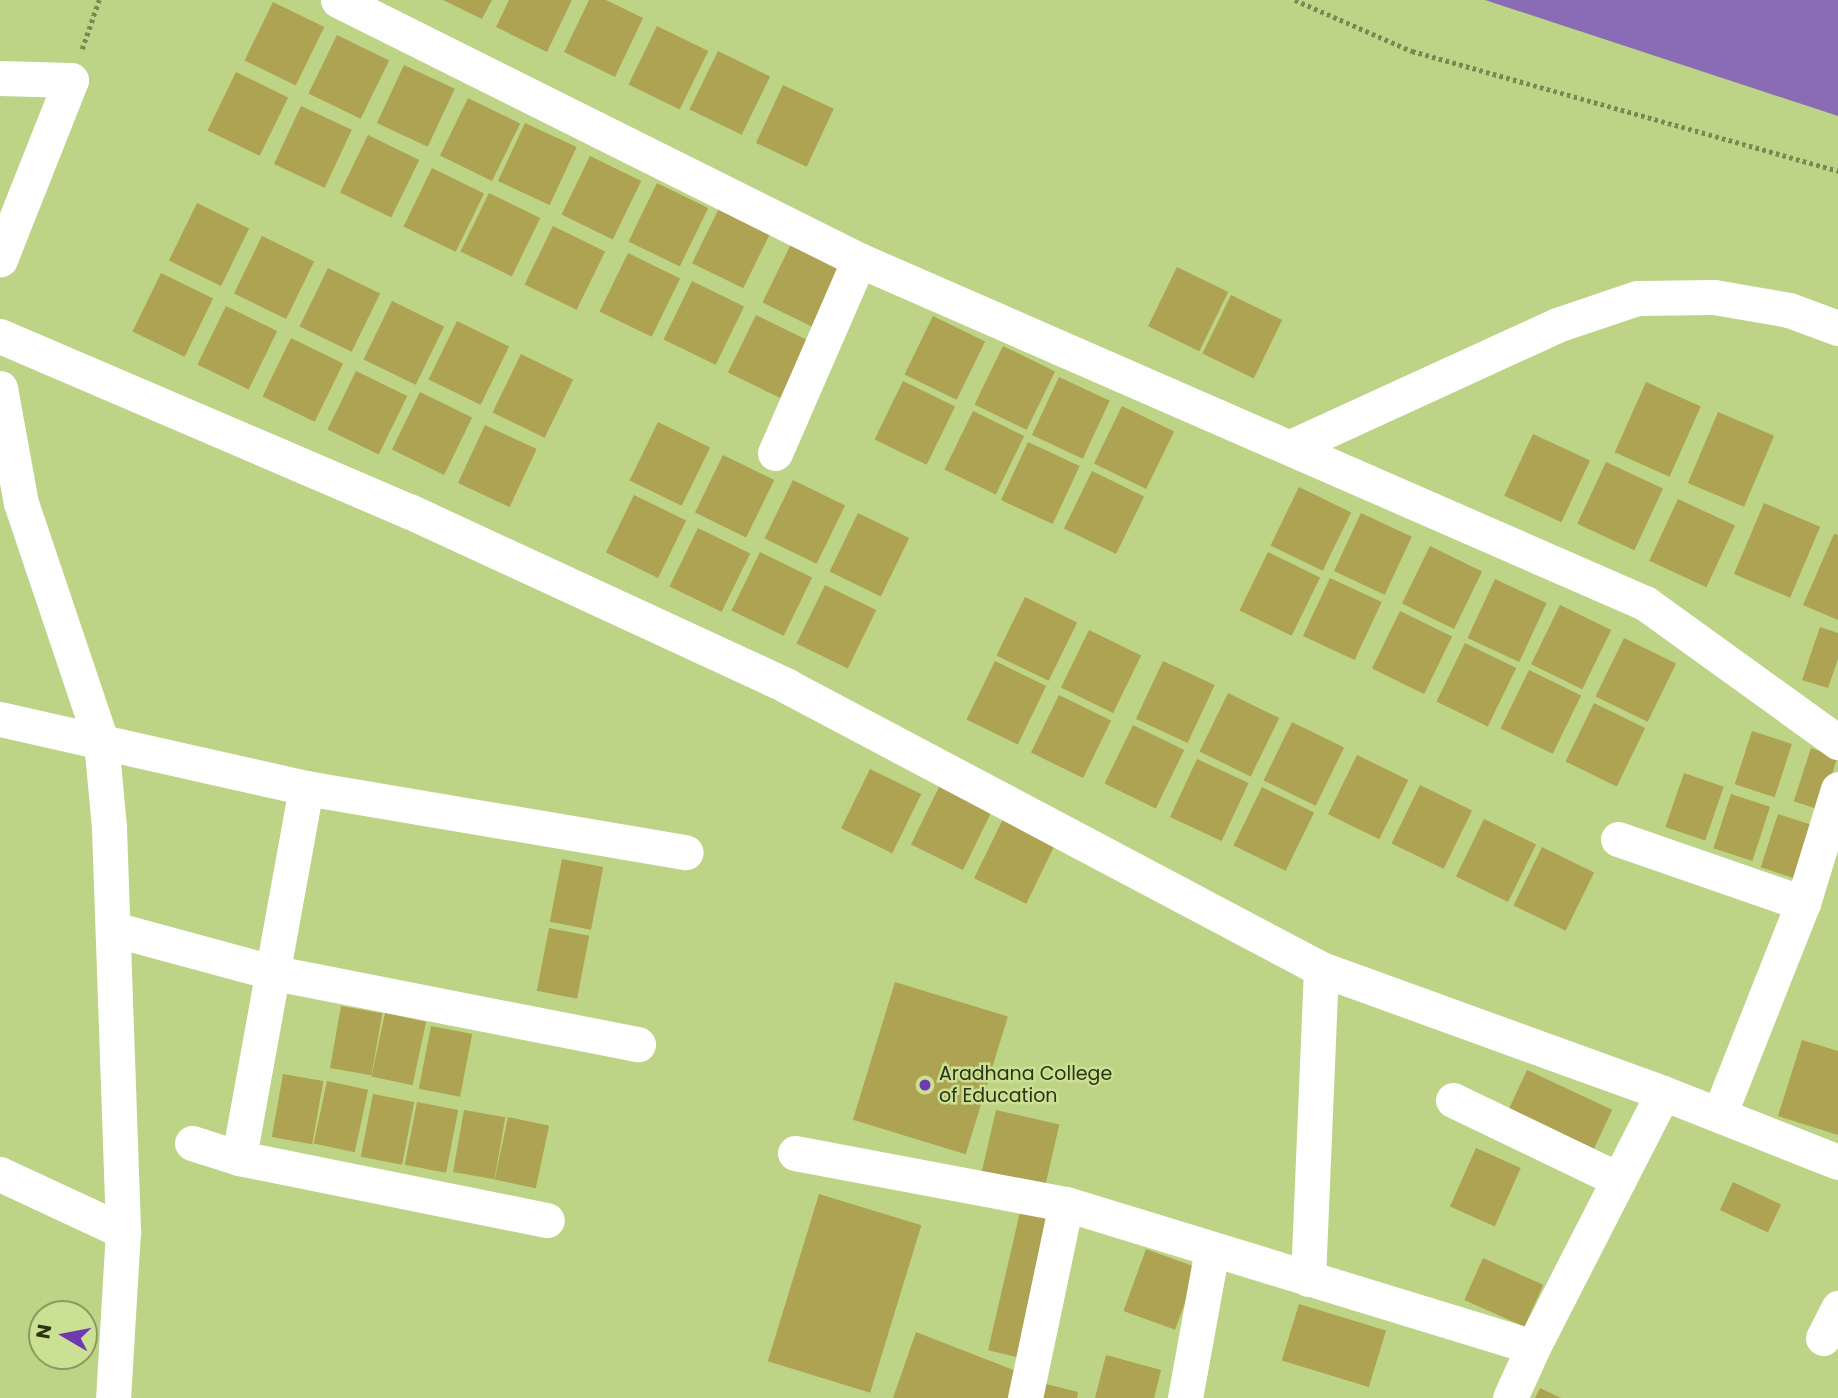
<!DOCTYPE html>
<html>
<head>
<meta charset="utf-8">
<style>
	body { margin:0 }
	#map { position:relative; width:1838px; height:1398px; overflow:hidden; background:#bdd386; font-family:Poppins,sans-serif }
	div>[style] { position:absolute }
	.water>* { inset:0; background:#896cb5 }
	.building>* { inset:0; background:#aea352; transform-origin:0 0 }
	.path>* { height:4.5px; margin-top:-2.25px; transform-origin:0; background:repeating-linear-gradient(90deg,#798851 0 3.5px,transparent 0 7px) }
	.street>* { height:35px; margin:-17.5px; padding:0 17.5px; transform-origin:17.5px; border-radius:17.5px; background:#fff }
	.dots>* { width:19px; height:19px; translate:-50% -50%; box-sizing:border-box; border:4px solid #cae093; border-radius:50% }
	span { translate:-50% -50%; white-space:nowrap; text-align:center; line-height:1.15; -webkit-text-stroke:5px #cae093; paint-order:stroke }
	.poi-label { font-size:19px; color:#2b3314 }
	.left { translate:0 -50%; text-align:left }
	.north { position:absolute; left:28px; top:1300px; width:70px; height:70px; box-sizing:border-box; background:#cae093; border:2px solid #8a9b60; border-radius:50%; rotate:280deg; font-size:19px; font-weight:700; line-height:28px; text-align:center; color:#2b3314 }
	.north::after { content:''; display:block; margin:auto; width:24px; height:32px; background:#7139af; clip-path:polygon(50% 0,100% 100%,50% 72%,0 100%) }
</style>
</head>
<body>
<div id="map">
	<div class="water">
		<div style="clip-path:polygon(1485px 0,1838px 0,1838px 116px,1832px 114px)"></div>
	</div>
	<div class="building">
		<div style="clip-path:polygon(443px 0,492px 0,482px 19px)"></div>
		<div style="clip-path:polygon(509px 0,572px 0,547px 52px,496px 27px)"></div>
		<div style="clip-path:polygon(589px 0,606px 0,643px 18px,615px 77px,564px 52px)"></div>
		<div style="left:273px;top:2px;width:57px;height:65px;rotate:26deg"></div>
		<div style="left:657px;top:26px;width:57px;height:65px;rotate:26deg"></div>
		<div style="left:337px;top:35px;width:58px;height:65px;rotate:26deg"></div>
		<div style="left:718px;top:51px;width:58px;height:65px;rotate:26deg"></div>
		<div style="left:404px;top:65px;width:56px;height:64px;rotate:25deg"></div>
		<div style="left:236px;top:72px;width:58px;height:65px;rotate:26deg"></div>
		<div style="left:783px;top:85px;width:56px;height:64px;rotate:25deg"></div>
		<div style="left:468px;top:98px;width:58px;height:64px;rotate:26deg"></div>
		<div style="left:301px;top:106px;width:56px;height:64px;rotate:25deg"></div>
		<div style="left:525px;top:123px;width:57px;height:64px;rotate:25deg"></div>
		<div style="left:368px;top:135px;width:57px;height:64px;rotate:26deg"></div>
		<div style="left:590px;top:156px;width:57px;height:65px;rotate:26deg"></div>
		<div style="left:432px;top:168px;width:58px;height:65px;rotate:26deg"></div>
		<div style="left:657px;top:183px;width:57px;height:65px;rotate:26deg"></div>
		<div style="left:489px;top:193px;width:57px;height:65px;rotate:26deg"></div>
		<div style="left:197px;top:203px;width:58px;height:64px;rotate:26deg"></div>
		<div style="left:721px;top:204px;width:57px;height:66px;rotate:26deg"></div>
		<div style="left:553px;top:226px;width:58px;height:65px;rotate:26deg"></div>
		<div style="left:262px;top:236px;width:58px;height:64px;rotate:26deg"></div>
		<div style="left:791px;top:244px;width:57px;height:65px;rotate:26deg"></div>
		<div style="left:628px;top:253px;width:58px;height:65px;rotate:26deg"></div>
		<div style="left:1177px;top:267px;width:57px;height:66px;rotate:26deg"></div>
		<div style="left:328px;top:268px;width:58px;height:65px;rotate:26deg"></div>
		<div style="left:161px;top:273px;width:58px;height:65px;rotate:26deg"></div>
		<div style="left:692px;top:281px;width:58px;height:65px;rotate:26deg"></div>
		<div style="left:1231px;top:295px;width:57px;height:65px;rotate:26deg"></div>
		<div style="left:392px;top:301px;width:58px;height:65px;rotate:26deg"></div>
		<div style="left:226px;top:306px;width:57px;height:65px;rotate:26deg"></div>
		<div style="left:756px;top:315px;width:58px;height:64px;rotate:26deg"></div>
		<div style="left:933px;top:316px;width:58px;height:65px;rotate:26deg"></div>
		<div style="left:457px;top:321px;width:58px;height:65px;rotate:26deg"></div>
		<div style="left:291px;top:338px;width:58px;height:65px;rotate:26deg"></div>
		<div style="left:1003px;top:346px;width:58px;height:65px;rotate:26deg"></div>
		<div style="left:521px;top:354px;width:58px;height:65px;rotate:26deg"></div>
		<div style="left:356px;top:371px;width:57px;height:65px;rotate:26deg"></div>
		<div style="left:1059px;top:377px;width:56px;height:64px;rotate:25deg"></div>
		<div style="left:903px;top:381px;width:58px;height:65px;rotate:26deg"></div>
		<div style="left:1646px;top:382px;width:60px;height:77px;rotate:24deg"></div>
		<div style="left:420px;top:392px;width:58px;height:64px;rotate:26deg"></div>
		<div style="left:1122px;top:406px;width:58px;height:64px;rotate:26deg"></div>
		<div style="left:973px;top:411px;width:57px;height:65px;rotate:26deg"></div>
		<div style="left:1718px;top:412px;width:61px;height:77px;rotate:23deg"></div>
		<div style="left:658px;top:422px;width:58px;height:65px;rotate:26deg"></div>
		<div style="left:485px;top:425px;width:57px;height:64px;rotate:25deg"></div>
		<div style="left:1533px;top:434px;width:63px;height:68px;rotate:25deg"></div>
		<div style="left:1028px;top:442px;width:57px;height:64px;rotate:25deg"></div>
		<div style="left:723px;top:455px;width:57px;height:64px;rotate:26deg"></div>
		<div style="left:1606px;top:462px;width:63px;height:68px;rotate:25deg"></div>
		<div style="left:1092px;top:471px;width:58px;height:64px;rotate:26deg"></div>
		<div style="left:793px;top:480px;width:58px;height:65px;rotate:26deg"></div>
		<div style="left:1299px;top:487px;width:58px;height:65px;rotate:26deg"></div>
		<div style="left:634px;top:495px;width:58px;height:64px;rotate:26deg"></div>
		<div style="left:1678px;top:499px;width:63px;height:68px;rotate:25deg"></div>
		<div style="left:1764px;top:503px;width:61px;height:77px;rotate:23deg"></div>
		<div style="left:858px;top:513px;width:57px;height:65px;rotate:26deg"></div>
		<div style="left:1361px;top:513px;width:56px;height:64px;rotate:25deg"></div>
		<div style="left:698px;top:528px;width:58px;height:65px;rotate:26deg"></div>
		<div style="clip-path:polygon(1834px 534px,1838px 535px,1838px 620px,1803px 605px)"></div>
		<div style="left:1430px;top:546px;width:58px;height:64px;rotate:26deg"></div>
		<div style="left:760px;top:552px;width:58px;height:65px;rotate:26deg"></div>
		<div style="left:1268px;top:552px;width:58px;height:65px;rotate:26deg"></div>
		<div style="left:1330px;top:578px;width:57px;height:64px;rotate:25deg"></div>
		<div style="left:1495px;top:579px;width:57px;height:65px;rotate:25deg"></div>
		<div style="left:825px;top:585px;width:57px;height:65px;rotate:26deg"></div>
		<div style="left:1025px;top:597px;width:58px;height:65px;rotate:26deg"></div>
		<div style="left:1560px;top:605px;width:57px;height:66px;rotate:26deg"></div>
		<div style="left:1400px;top:611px;width:58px;height:64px;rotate:26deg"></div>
		<div style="clip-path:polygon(1820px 627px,1838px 633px,1838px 659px,1828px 688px,1802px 680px)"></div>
		<div style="left:1089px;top:630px;width:58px;height:64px;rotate:26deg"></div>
		<div style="left:1624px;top:638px;width:58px;height:65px;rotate:26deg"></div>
		<div style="left:1465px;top:643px;width:57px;height:65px;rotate:26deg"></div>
		<div style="left:995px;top:661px;width:57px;height:65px;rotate:26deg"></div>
		<div style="left:1163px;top:661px;width:57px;height:64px;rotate:25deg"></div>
		<div style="left:1529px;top:670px;width:58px;height:65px;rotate:26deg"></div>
		<div style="left:1228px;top:693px;width:57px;height:65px;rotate:26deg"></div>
		<div style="left:1059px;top:695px;width:58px;height:64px;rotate:26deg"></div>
		<div style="left:1594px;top:703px;width:57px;height:65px;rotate:26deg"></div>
		<div style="left:1292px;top:722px;width:58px;height:65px;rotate:26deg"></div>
		<div style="left:1133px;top:725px;width:57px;height:65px;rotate:26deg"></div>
		<div style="left:1752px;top:731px;width:42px;height:56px;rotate:18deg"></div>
		<div style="left:1811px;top:748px;width:28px;height:56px;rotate:18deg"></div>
		<div style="left:1357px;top:755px;width:57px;height:66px;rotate:26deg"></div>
		<div style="left:1197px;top:759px;width:57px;height:64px;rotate:25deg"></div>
		<div style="left:870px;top:769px;width:57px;height:66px;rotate:26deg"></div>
		<div style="left:1684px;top:773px;width:42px;height:57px;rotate:19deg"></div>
		<div style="left:1420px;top:785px;width:58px;height:65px;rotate:26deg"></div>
		<div style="left:939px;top:787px;width:58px;height:64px;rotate:26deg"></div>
		<div style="left:1262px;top:787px;width:58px;height:65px;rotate:26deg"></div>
		<div style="left:1731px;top:794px;width:41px;height:57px;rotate:18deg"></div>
		<div style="left:1778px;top:814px;width:42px;height:56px;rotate:18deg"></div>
		<div style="left:1003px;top:819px;width:58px;height:66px;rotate:26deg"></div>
		<div style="left:1484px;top:819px;width:58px;height:64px;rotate:26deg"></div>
		<div style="left:1542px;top:847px;width:58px;height:65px;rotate:26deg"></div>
		<div style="left:562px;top:859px;width:42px;height:64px;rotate:11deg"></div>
		<div style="left:549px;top:928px;width:41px;height:64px;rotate:11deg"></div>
		<div style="left:895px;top:982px;width:118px;height:144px;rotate:17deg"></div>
		<div style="left:341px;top:1006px;width:42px;height:63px;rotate:10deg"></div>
		<div style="left:385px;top:1013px;width:42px;height:65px;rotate:12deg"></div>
		<div style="left:431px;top:1026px;width:42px;height:64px;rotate:11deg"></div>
		<div style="clip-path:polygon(1802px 1040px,1838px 1051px,1838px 1135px,1778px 1116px)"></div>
		<div style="left:1527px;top:1070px;width:94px;height:54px;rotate:25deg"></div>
		<div style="left:283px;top:1074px;width:41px;height:64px;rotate:10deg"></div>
		<div style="left:327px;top:1081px;width:42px;height:64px;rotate:12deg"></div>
		<div style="left:373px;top:1094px;width:42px;height:64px;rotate:11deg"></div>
		<div style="left:417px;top:1102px;width:42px;height:64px;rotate:11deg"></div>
		<div style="left:464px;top:1110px;width:42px;height:63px;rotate:10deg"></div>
		<div style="left:996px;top:1110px;width:65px;height:63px;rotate:13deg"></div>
		<div style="left:508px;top:1117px;width:42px;height:64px;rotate:12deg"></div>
		<div style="left:1476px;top:1148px;width:49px;height:64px;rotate:24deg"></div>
		<div style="left:1733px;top:1182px;width:53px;height:31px;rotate:25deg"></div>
		<div style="left:819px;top:1194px;width:107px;height:175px;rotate:17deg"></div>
		<div style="left:1020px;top:1212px;width:40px;height:142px;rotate:13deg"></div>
		<div style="left:1146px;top:1249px;width:55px;height:66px;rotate:20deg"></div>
		<div style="left:1483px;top:1258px;width:66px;height:46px;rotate:24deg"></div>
		<div style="left:1299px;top:1304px;width:91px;height:59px;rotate:17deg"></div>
		<div style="clip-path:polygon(916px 1332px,1024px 1374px,1014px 1398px,893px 1398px)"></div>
		<div style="clip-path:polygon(1106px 1355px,1161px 1370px,1154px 1398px,1095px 1398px)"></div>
		<div style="clip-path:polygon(1034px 1381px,1078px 1392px,1077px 1398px,1030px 1398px)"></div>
		<div style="clip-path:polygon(1540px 1388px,1561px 1398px,1535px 1398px)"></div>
	</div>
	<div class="path">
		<div style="left:1295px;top:0;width:128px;rotate:23.6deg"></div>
		<div style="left:1412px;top:51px;width:443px;rotate:15.7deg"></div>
		<div style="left:82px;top:49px;width:52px;rotate:-70.9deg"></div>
	</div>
	<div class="street">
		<div style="left:338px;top:0;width:582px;rotate:26.52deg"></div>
		<div style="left:0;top:78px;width:71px;rotate:1.6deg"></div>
		<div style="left:71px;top:80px;width:193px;rotate:111.6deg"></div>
		<div style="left:0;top:336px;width:445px;rotate:23.2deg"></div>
		<div style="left:409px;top:511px;width:417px;rotate:24.8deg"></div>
		<div style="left:787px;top:686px;width:604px;rotate:27.92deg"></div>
		<div style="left:1321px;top:969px;width:364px;rotate:19.9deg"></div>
		<div style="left:0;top:388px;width:117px;rotate:79.7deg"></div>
		<div style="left:21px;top:503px;width:251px;rotate:71.4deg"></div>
		<div style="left:101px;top:741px;width:87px;rotate:84.7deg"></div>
		<div style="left:109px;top:828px;width:403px;rotate:88deg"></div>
		<div style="left:123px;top:1231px;width:167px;rotate:93.4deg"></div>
		<div style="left:1293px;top:446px;width:290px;rotate:-24.6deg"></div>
		<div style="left:1557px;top:325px;width:84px;rotate:-18.6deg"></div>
		<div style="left:1637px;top:298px;width:77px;rotate:-0.7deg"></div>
		<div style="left:1714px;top:297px;width:76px;rotate:9.8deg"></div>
		<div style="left:1789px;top:310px;width:52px;rotate:20.2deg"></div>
		<div style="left:775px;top:453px;width:210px;rotate:-66.5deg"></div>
		<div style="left:859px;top:260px;width:858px;rotate:23.58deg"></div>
		<div style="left:1645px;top:603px;width:238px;rotate:35.8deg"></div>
		<div style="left:0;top:719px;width:314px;rotate:12.7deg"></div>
		<div style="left:306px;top:788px;width:385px;rotate:9.6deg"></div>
		<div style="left:306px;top:788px;width:376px;rotate:100.3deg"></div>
		<div style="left:239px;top:1158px;width:314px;rotate:11.4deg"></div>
		<div style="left:1618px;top:839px;width:196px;rotate:19.1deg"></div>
		<div style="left:113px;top:929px;width:168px;rotate:15.2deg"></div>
		<div style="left:275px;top:973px;width:370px;rotate:11.1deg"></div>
		<div style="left:1453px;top:1100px;width:184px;rotate:25.7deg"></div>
		<div style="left:1719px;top:1115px;width:228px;rotate:-68.4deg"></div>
		<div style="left:1803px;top:903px;width:119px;rotate:-72.9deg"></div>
		<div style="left:192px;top:1143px;width:49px;rotate:17.7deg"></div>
		<div style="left:795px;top:1153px;width:276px;rotate:10.7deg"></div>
		<div style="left:1066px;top:1204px;width:488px;rotate:17deg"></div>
		<div style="left:1533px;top:1347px;width:285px;rotate:-62.9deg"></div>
		<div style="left:1663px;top:1093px;width:188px;rotate:21.5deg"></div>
		<div style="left:0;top:1174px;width:136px;rotate:24.9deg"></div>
		<div style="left:1308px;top:1279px;width:310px;rotate:-87.6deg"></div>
		<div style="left:1823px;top:1338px;width:34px;rotate:-63deg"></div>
		<div style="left:1025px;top:1398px;width:198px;rotate:-78.1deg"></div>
		<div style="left:1185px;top:1398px;width:151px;rotate:-79.7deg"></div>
		<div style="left:1510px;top:1398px;width:56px;rotate:-65.7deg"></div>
	</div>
	<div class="dots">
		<div style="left:925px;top:1085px;background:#7139af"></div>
	</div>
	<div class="poi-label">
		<span class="left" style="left:939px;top:1085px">Aradhana College<br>of Education</span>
	</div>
	<div class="north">N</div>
</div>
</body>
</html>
